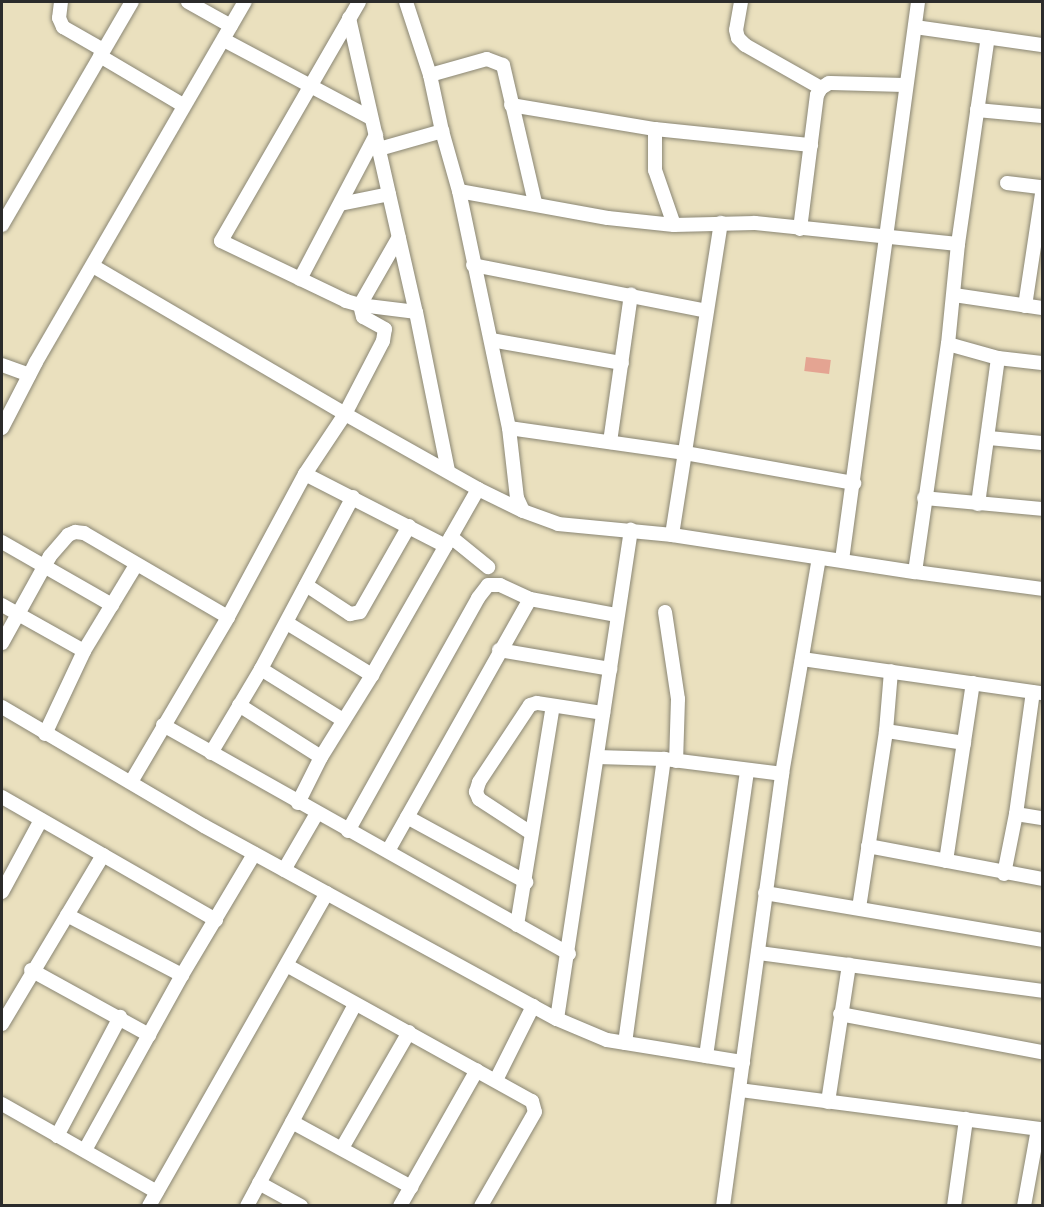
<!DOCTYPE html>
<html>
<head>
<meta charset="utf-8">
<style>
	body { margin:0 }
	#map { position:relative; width:1044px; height:1207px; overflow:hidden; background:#eae0be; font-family:"IM FELL DW Pica",serif }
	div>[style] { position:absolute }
	.building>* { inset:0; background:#e4a492; transform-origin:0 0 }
	.roads { filter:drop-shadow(0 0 2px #8a8674) drop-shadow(0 0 2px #8a8674) }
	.minor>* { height:14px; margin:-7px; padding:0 7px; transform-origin:7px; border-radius:7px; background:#fff }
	span { translate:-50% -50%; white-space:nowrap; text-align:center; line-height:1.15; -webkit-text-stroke:6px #fff; paint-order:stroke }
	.frame { position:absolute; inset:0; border:3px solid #2b2b2b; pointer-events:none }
</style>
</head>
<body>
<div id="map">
	<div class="building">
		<div style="left:806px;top:357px;width:25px;height:14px;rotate:7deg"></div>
	</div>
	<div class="roads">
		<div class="minor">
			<div style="left:61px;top:2px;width:16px;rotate:97deg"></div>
			<div style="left:59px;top:18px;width:10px;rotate:66deg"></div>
			<div style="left:63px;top:27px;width:46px;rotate:29.9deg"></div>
			<div style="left:188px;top:2px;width:49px;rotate:29.2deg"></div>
			<div style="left:359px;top:2px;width:276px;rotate:120deg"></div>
			<div style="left:221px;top:241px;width:139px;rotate:25.6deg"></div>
			<div style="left:346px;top:301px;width:15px;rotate:16deg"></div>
			<div style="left:360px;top:305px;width:56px;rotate:7.1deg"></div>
			<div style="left:406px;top:2px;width:77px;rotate:71.8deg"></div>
			<div style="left:430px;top:75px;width:57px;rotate:77.9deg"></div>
			<div style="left:442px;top:131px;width:62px;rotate:74.2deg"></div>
			<div style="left:459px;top:191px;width:242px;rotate:78.1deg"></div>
			<div style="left:509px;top:428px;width:70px;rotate:83.5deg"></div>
			<div style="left:517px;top:498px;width:14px;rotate:65deg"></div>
			<div style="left:523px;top:511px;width:37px;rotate:20deg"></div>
			<div style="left:558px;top:524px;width:115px;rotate:5.5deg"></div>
			<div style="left:672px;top:535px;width:246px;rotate:8.7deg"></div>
			<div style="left:915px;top:572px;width:128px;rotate:7.6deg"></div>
			<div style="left:741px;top:2px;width:28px;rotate:100deg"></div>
			<div style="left:736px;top:30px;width:8px;rotate:76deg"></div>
			<div style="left:738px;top:38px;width:10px;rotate:45deg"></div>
			<div style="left:745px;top:45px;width:87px;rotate:29.5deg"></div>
			<div style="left:349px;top:18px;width:302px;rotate:77.2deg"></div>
			<div style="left:416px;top:312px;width:161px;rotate:78.6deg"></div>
			<div style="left:915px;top:27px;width:128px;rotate:8.1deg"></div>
			<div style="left:224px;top:40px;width:166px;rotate:28deg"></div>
			<div style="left:100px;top:56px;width:96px;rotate:30.6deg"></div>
			<div style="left:430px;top:75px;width:59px;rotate:-15.7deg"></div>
			<div style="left:487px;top:59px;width:17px;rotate:21deg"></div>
			<div style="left:503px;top:65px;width:142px;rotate:76.9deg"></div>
			<div style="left:511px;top:105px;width:146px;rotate:9.5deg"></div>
			<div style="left:655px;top:129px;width:157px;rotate:5.9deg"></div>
			<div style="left:977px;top:110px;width:65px;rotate:5.3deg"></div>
			<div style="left:655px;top:129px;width:41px;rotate:90deg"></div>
			<div style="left:655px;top:170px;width:58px;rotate:70.9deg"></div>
			<div style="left:379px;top:149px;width:66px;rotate:-15.9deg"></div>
			<div style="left:1007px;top:183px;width:35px;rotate:7deg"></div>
			<div style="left:459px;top:191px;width:151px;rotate:10.3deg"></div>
			<div style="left:608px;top:218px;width:66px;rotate:6.1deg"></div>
			<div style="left:674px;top:225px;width:81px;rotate:-1.4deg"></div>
			<div style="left:755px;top:223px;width:204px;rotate:5.9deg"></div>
			<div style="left:340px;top:204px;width:50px;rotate:-11.5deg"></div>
			<div style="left:2px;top:225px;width:258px;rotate:-59.8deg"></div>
			<div style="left:800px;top:229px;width:135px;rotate:-82.8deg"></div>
			<div style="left:817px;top:95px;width:8px;rotate:-60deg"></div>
			<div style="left:821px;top:88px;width:9px;rotate:-32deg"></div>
			<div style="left:829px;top:83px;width:77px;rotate:1.5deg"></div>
			<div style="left:473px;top:265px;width:238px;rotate:11.1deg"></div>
			<div style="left:93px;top:266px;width:292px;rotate:30.4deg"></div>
			<div style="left:345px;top:414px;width:153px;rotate:29.4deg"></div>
			<div style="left:478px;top:489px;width:50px;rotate:26.1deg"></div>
			<div style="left:300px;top:279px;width:163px;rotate:-62.2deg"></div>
			<div style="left:954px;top:295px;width:89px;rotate:8.4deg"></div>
			<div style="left:1025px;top:306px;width:113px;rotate:-81.4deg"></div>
			<div style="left:491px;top:340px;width:133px;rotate:10deg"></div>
			<div style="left:948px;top:344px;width:52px;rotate:15.6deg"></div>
			<div style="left:998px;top:358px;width:44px;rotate:6.5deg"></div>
			<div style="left:2px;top:365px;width:29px;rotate:20deg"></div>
			<div style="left:2px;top:428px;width:74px;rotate:-62.7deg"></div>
			<div style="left:36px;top:362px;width:416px;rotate:-59.9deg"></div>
			<div style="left:509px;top:428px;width:178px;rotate:8.1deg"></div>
			<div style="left:685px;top:453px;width:172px;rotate:10.1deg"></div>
			<div style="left:989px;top:438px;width:53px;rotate:5.4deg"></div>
			<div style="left:610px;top:442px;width:149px;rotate:-81.9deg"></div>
			<div style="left:305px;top:474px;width:158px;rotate:27.1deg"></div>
			<div style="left:924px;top:498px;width:119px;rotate:5.3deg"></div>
			<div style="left:978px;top:504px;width:147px;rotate:-82.2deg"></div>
			<div style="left:672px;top:535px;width:316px;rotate:-81.1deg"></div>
			<div style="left:451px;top:537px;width:48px;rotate:39deg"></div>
			<div style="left:2px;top:542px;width:127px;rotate:29.8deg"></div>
			<div style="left:842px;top:560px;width:563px;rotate:-82.24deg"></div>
			<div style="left:915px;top:572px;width:230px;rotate:-81.8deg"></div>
			<div style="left:948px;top:344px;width:100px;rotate:-84.3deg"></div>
			<div style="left:958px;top:244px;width:209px;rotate:-81.8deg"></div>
			<div style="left:306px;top:585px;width:53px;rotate:33.4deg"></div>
			<div style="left:350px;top:614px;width:10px;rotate:-11deg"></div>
			<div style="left:360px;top:612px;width:99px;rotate:-60.3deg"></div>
			<div style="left:2px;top:605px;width:94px;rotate:29.3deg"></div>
			<div style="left:665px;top:612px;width:88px;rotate:81.5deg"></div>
			<div style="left:678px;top:699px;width:62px;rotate:91.8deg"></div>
			<div style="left:287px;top:623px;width:100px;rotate:31.5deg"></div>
			<div style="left:2px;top:643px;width:99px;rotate:-61.1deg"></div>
			<div style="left:50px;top:556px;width:28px;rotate:-49deg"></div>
			<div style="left:68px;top:535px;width:8px;rotate:-23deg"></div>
			<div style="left:75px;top:532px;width:9px;rotate:6deg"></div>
			<div style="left:84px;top:533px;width:167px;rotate:30.3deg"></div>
			<div style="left:499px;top:650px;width:113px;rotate:9.7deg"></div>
			<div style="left:802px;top:659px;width:242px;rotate:8.1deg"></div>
			<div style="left:261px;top:669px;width:97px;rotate:31.9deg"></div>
			<div style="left:239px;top:705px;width:97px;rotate:32.4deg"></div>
			<div style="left:2px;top:707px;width:234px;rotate:30.5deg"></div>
			<div style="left:204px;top:826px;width:402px;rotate:28.7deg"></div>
			<div style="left:557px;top:1019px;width:54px;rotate:22.8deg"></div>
			<div style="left:607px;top:1040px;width:138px;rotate:9.2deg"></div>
			<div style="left:163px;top:725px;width:466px;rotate:29.4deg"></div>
			<div style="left:886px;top:731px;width:79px;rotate:8.7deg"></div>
			<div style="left:45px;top:734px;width:92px;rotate:-64.8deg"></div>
			<div style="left:84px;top:651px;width:100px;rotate:-58.8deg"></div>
			<div style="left:211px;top:753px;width:98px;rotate:-59.2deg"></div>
			<div style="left:261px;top:669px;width:195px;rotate:-61.9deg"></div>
			<div style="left:597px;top:757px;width:67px;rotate:1.7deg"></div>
			<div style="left:664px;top:759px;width:119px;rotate:7.2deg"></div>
			<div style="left:131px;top:782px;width:191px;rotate:-59.5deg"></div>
			<div style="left:228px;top:617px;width:162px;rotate:-61.7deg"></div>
			<div style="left:305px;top:474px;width:72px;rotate:-56.3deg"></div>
			<div style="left:345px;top:414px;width:82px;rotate:-62.5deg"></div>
			<div style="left:383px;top:341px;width:12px;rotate:-81deg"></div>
			<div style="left:385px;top:329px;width:25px;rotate:-151deg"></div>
			<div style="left:363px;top:317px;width:12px;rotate:-104deg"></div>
			<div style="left:360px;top:305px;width:78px;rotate:-60.2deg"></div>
			<div style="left:2px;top:797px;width:247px;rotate:29.9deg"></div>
			<div style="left:298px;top:803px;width:51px;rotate:-63.4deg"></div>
			<div style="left:321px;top:757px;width:97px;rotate:-58.1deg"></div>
			<div style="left:372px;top:675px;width:214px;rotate:-60.3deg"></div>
			<div style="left:1016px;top:814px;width:26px;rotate:9deg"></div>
			<div style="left:407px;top:817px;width:136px;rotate:28.6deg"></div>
			<div style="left:348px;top:831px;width:267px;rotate:-60.8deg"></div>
			<div style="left:478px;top:598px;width:16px;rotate:-52deg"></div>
			<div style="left:488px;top:585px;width:12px"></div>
			<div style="left:500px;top:585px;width:33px;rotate:25deg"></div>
			<div style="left:530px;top:599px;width:87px;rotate:10.5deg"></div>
			<div style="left:531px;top:833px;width:62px;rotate:-146.8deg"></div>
			<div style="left:479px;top:799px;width:8px;rotate:-113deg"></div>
			<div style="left:476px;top:792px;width:10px;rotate:-73deg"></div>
			<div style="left:479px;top:782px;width:92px;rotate:-56.5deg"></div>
			<div style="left:530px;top:705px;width:7px;rotate:-16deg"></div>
			<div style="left:537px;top:703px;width:67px;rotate:8.6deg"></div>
			<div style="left:868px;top:846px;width:177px;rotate:10.7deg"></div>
			<div style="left:388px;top:851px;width:289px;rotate:-60.6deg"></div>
			<div style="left:946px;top:861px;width:180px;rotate:-81.4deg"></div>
			<div style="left:284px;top:870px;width:66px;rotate:-59.9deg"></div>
			<div style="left:1004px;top:874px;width:61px;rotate:-78.7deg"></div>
			<div style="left:1016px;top:814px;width:123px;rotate:-82.1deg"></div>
			<div style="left:2px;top:892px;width:82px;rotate:-61.6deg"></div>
			<div style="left:765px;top:893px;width:281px;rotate:9.6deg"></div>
			<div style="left:859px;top:908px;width:179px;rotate:-81.3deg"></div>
			<div style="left:886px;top:731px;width:60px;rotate:-85.2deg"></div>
			<div style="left:67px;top:915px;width:130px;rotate:27.6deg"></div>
			<div style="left:517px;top:925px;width:222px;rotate:-80.7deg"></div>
			<div style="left:759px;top:953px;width:286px;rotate:7.6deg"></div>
			<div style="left:288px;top:966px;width:279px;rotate:29deg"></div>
			<div style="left:532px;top:1101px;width:11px;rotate:75deg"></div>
			<div style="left:535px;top:1112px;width:108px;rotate:119.9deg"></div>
			<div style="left:31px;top:970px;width:135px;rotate:28.8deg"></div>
			<div style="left:840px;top:1014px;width:206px;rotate:10.7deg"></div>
			<div style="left:557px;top:1019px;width:495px;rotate:-81.4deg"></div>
			<div style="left:2px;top:1024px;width:197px;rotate:-59.1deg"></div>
			<div style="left:625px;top:1043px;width:287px;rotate:-82.2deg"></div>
			<div style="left:706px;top:1056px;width:288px;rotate:-81.8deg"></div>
			<div style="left:496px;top:1080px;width:83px;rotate:-63.4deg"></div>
			<div style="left:740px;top:1090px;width:305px;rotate:7.4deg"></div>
			<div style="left:828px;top:1102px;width:139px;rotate:-81.3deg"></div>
			<div style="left:2px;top:1104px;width:178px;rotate:29.6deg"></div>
			<div style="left:292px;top:1122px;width:136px;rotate:28.6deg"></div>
			<div style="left:57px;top:1136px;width:135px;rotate:-62.1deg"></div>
			<div style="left:342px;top:1148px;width:134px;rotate:-60deg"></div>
			<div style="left:85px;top:1150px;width:200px;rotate:-61deg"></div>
			<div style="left:182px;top:975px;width:141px;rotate:-59.2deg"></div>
			<div style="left:259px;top:1183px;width:48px;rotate:28.7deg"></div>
			<div style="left:149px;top:1206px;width:360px;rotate:-60.4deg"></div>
			<div style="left:247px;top:1206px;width:228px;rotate:-61.8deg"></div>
			<div style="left:400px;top:1206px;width:156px;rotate:-60.5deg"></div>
			<div style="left:723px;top:1206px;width:436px;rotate:-82.2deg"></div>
			<div style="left:782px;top:774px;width:219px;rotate:-80.3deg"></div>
			<div style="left:954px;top:1206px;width:88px;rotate:-82.1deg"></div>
			<div style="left:1024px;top:1206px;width:78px;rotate:-79.7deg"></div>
		</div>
	</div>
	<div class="frame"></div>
</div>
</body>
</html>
